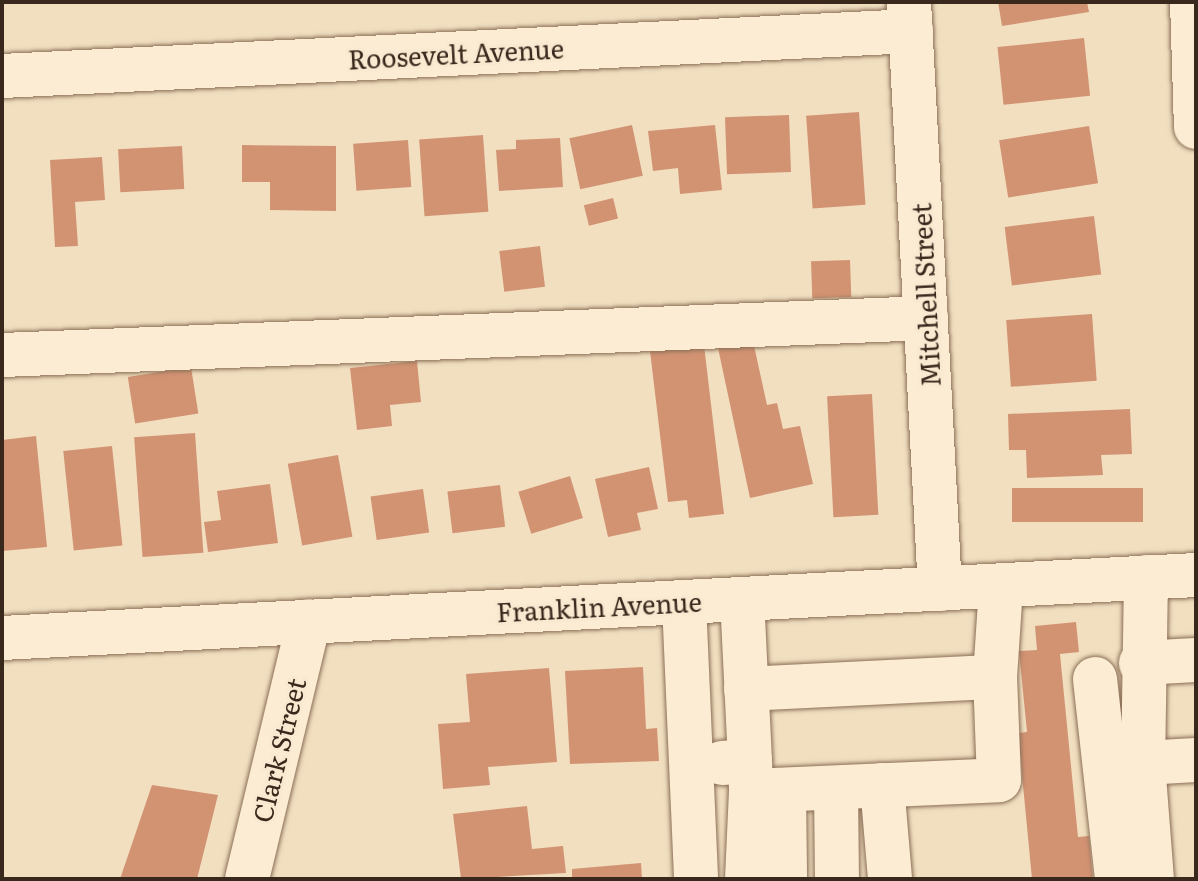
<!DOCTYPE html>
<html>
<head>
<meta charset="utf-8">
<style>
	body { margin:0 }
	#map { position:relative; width:1198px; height:881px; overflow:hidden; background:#f1dfc0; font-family:Literata,serif }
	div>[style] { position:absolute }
	.building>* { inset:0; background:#d29373; transform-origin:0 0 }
	.roads { filter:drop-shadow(0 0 2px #8b6f56) drop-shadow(0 0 2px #8b6f56) }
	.minor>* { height:44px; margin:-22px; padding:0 22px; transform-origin:22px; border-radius:22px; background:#fbecd3 }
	span { translate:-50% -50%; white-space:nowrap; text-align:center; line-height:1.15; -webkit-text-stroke:6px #f8e9d0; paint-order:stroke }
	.street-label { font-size:26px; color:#39281c }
	.frame { position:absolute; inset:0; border:4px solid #39281c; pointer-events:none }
</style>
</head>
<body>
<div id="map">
	<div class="building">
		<div style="clip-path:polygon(998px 2px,1087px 2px,1089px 12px,1002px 26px)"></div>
		<div style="left:1084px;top:38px;width:58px;height:87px;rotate:84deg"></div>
		<div style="left:859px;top:112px;width:93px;height:53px;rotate:86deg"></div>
		<div style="left:789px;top:115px;width:57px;height:64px;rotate:88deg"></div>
		<div style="left:632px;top:125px;width:52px;height:64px;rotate:78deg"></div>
		<div style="clip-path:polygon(715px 125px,722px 190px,680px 194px,678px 168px,653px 171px,648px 131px)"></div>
		<div style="left:1089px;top:126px;width:58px;height:91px;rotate:81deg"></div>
		<div style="left:483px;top:135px;width:77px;height:64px;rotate:86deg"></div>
		<div style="clip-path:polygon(560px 138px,563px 187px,499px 191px,496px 150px,516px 149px,516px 140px)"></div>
		<div style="left:408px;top:140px;width:47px;height:55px;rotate:86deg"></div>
		<div style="clip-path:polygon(242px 145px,336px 146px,336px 211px,270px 210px,270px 182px,242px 182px)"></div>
		<div style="left:182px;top:146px;width:43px;height:64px;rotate:87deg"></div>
		<div style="clip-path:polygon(102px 157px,105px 200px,75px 202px,78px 246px,55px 247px,50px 160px)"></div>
		<div style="left:613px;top:198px;width:21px;height:30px;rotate:76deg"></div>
		<div style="left:1094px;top:216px;width:59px;height:90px;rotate:83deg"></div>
		<div style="left:540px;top:246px;width:41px;height:41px;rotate:83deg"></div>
		<div style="left:850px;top:260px;width:37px;height:39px;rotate:88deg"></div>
		<div style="left:1092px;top:314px;width:67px;height:86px;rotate:86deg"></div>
		<div style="clip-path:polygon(753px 341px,767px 405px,777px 403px,783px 429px,800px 426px,813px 484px,750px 498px,718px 348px)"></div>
		<div style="clip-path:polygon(704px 345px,724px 514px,689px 518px,687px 500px,668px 502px,650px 351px)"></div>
		<div style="clip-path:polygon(417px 361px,421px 402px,390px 405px,392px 426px,357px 430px,350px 368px)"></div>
		<div style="left:191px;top:367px;width:47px;height:64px;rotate:81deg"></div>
		<div style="left:872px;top:394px;width:121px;height:45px;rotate:87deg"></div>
		<div style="clip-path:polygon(1130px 409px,1132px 454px,1101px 455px,1103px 475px,1027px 478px,1026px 450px,1009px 450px,1008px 414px)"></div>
		<div style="left:195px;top:433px;width:120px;height:61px;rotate:86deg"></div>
		<div style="clip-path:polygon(36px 436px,47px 547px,2px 551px,2px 440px)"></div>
		<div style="left:112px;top:446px;width:100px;height:49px;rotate:84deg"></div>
		<div style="left:338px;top:455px;width:83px;height:51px;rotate:80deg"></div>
		<div style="clip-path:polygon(649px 467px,658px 509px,637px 513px,641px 530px,608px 537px,595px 479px)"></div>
		<div style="left:570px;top:476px;width:44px;height:54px;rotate:73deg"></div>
		<div style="clip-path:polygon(270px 484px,278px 543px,208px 552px,204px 522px,221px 520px,217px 491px)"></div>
		<div style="left:500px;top:485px;width:42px;height:53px;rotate:83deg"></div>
		<div style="left:1012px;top:488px;width:131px;height:34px"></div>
		<div style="left:423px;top:489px;width:44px;height:53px;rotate:82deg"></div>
		<div style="clip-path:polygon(1076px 622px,1079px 652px,1060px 654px,1078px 837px,1089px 836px,1093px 879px,1032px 879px,1018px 733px,1027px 732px,1019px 651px,1037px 650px,1035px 626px)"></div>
		<div style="clip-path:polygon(643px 667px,646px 729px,657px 728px,659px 761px,570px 764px,565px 671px)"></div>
		<div style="clip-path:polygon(549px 668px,557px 762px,488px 767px,490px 785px,443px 789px,438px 724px,470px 722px,466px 674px)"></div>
		<div style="clip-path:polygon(152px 785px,218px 795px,197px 879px,120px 879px)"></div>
		<div style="clip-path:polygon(527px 806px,532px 849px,563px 846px,566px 873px,461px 879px,453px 814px)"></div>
		<div style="clip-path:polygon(641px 863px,642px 879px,572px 879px,572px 869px)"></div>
	</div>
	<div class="roads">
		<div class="minor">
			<div style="left:909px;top:2px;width:588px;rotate:86.98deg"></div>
			<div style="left:1192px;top:2px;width:125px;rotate:88.2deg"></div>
			<div style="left:2px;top:76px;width:910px;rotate:-2.83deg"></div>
			<div style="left:2px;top:355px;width:925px;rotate:-2.29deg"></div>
			<div style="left:1146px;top:577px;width:186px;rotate:90.9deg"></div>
			<div style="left:1143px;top:763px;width:53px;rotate:-3.2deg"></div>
			<div style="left:684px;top:602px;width:277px;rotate:87.5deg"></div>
			<div style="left:2px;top:638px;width:1196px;rotate:-3.02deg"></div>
			<div style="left:1141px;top:663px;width:55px;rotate:-3.1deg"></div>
			<div style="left:1095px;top:679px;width:201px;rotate:83.7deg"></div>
			<div style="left:746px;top:689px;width:249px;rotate:-2.8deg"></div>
			<div style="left:750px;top:761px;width:30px;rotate:88deg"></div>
			<div style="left:751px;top:791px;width:248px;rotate:-2.5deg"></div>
			<div style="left:999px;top:780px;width:103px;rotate:-92.2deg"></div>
			<div style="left:995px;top:677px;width:91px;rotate:-86.2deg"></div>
			<div style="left:722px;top:763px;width:28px;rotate:-4deg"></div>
			<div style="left:750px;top:761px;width:162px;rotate:-92.8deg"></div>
			<div style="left:1143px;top:763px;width:116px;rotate:85.6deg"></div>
			<div style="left:882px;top:785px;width:94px;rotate:85.1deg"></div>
			<div style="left:836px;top:788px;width:91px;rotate:89.4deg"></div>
			<div style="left:784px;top:791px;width:88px;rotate:89.3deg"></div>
			<div style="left:247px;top:879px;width:265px;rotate:-76.5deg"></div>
			<div style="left:747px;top:879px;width:88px;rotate:-87.4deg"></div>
		</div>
	</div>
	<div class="street-label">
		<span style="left:456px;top:53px;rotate:-3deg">Roosevelt Avenue</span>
		<span style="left:925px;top:295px;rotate:-93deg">Mitchell Street</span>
		<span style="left:599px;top:606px;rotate:-3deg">Franklin Avenue</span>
		<span style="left:278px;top:750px;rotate:-76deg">Clark Street</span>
	</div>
	<div class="frame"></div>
</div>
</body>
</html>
